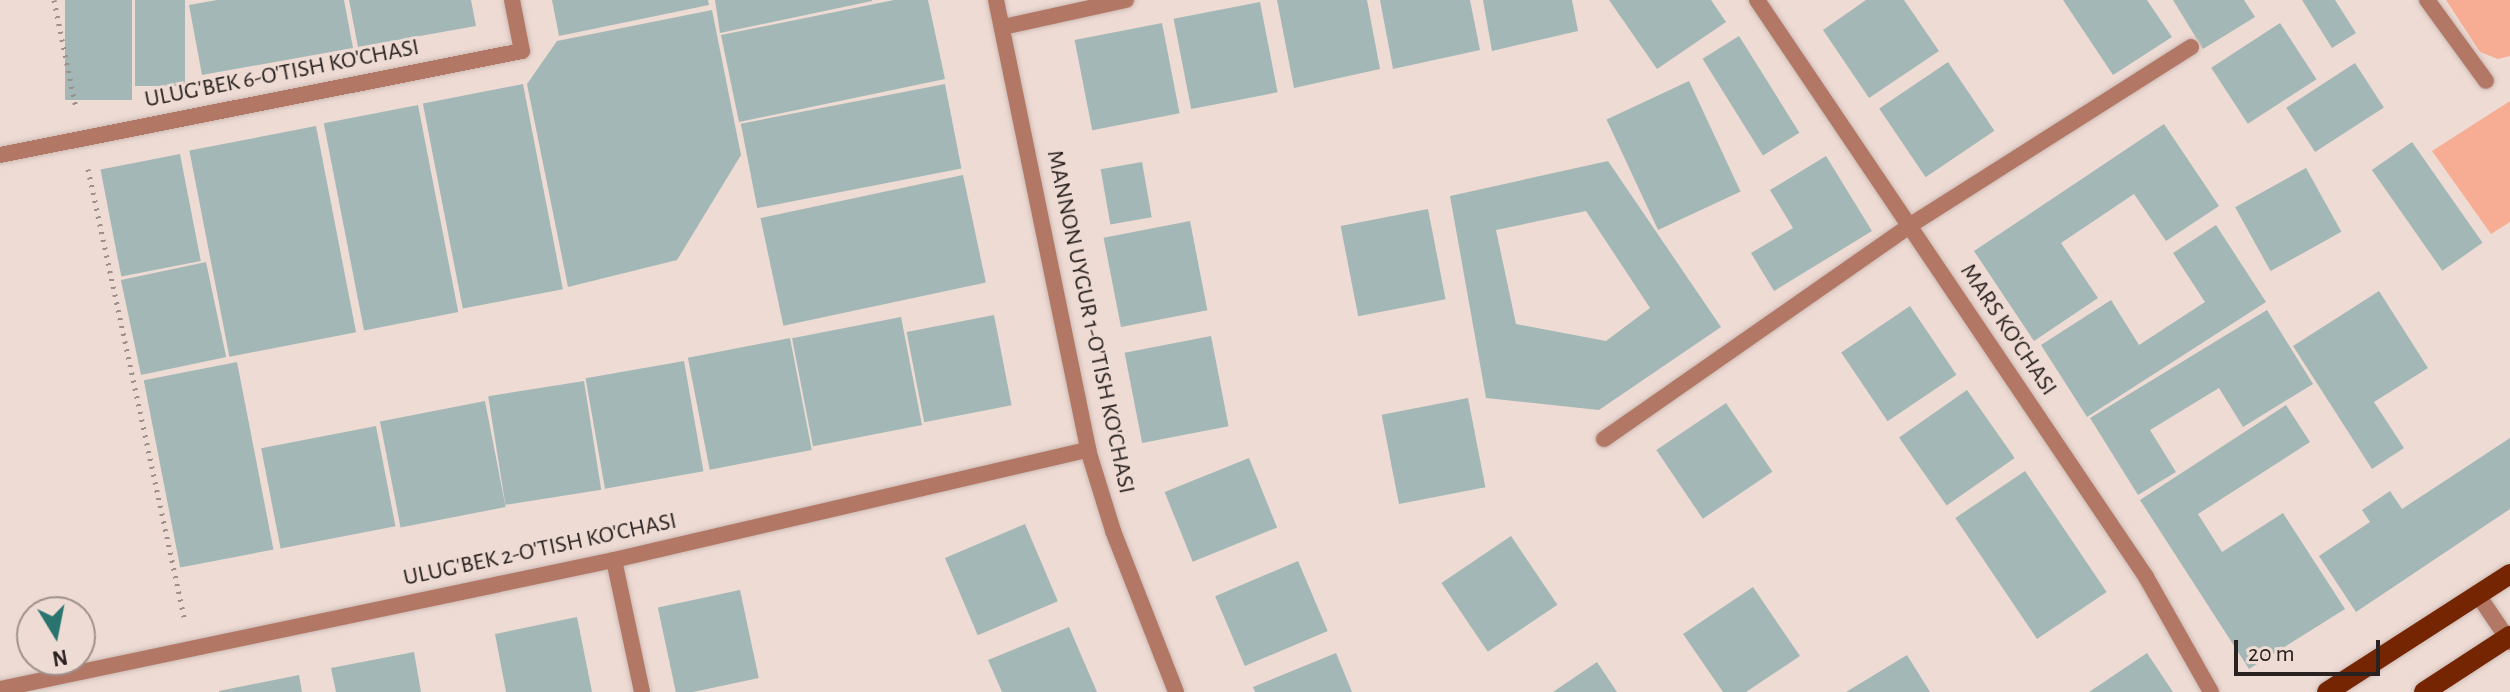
<!DOCTYPE html>
<html>
<head>
<meta charset="utf-8">
<style>
	body { margin:0 }
	#map { position:relative; width:2510px; height:692px; overflow:hidden; background:#eedbd4; font-family:"Alegreya Sans",sans-serif }
	div>[style] { position:absolute }
	.green>* { inset:0; background:#f7ad93 }
	.building>* { inset:0; background:#a3b8b6; transform-origin:0 0 }
	.path>* { height:5px; margin-top:-2.5px; transform-origin:0; background:repeating-linear-gradient(90deg,#9d8f8a 0 2px,transparent 0 8px) }
	.roads { filter:drop-shadow(0 0 2px #cbbab4) drop-shadow(0 0 2px #cbbab4) }
	.service>* { height:16px; margin:-8px; padding:0 8px; transform-origin:8px; border-radius:8px; background:#b37865 }
	.minor>* { height:16px; margin:-8px; padding:0 8px; transform-origin:8px; border-radius:8px; background:#b37865 }
	.primary>* { height:20px; margin:-10px; padding:0 10px; transform-origin:10px; border-radius:10px; background:#762502 }
	span { translate:-50% -50%; white-space:nowrap; text-align:center; line-height:1.15; -webkit-text-stroke:6px #eedbd4; paint-order:stroke }
	.street-label { font-size:24px; color:#292220 }
	.north { position:absolute; left:16px; top:596px; width:80px; height:80px; box-sizing:border-box; background:#eedbd4; border:2px solid #9f918c; border-radius:50%; rotate:170deg; font-size:22px; font-weight:700; line-height:32px; text-align:center; color:#292220 }
	.north::after { content:''; display:block; margin:auto; width:28px; height:36px; background:#2a7470; clip-path:polygon(50% 0,100% 100%,50% 72%,0 100%) }
	.scale { position:absolute; left:2234px; top:640px; width:146px; height:36px; box-sizing:border-box; border:4px solid #292220; border-top:0; padding-left:10px; font-size:24px; line-height:28px; white-space:nowrap; color:#292220; -webkit-text-stroke:6px #eedbd4; paint-order:stroke }
</style>
</head>
<body>
<div id="map">
	<div class="green">
		<div style="clip-path:polygon(2446px 0,2510px 0,2510px 56px,2498px 59px,2480px 52px)"></div>
		<div style="clip-path:polygon(2510px 101px,2510px 222px,2491px 234px,2432px 151px)"></div>
	</div>
	<div class="building">
		<div style="left:65px;top:0;width:67px;height:100px"></div>
		<div style="left:135px;top:0;width:50px;height:86px"></div>
		<div style="clip-path:polygon(217px 0,344px 0,353px 48px,202px 75px,189px 5px)"></div>
		<div style="clip-path:polygon(349px 0,471px 0,476px 26px,358px 47px)"></div>
		<div style="clip-path:polygon(552px 0,708px 0,709px 5px,559px 36px)"></div>
		<div style="clip-path:polygon(715px 0,872px 0,872px 1px,720px 33px)"></div>
		<div style="clip-path:polygon(894px 0,928px 0,945px 79px,739px 122px,721px 35px)"></div>
		<div style="clip-path:polygon(1277px 0,1367px 0,1380px 69px,1294px 88px)"></div>
		<div style="clip-path:polygon(1380px 0,1470px 0,1480px 50px,1393px 69px)"></div>
		<div style="clip-path:polygon(1483px 0,1572px 0,1578px 31px,1492px 51px)"></div>
		<div style="clip-path:polygon(1609px 0,1711px 0,1726px 22px,1657px 69px)"></div>
		<div style="clip-path:polygon(1866px 0,1904px 0,1939px 51px,1869px 98px,1823px 30px)"></div>
		<div style="clip-path:polygon(2063px 0,2147px 0,2172px 37px,2113px 75px)"></div>
		<div style="clip-path:polygon(2173px 0,2244px 0,2255px 17px,2203px 49px)"></div>
		<div style="clip-path:polygon(2302px 0,2335px 0,2356px 33px,2332px 48px)"></div>
		<div style="left:1260px;top:2px;width:92px;height:88px;rotate:79deg"></div>
		<div style="clip-path:polygon(712px 10px,741px 155px,677px 260px,568px 287px,527px 84px,557px 41px)"></div>
		<div style="left:1162px;top:23px;width:92px;height:89px;rotate:79deg"></div>
		<div style="left:2280px;top:23px;width:67px;height:82px;rotate:57deg"></div>
		<div style="left:1739px;top:36px;width:114px;height:43px;rotate:58deg"></div>
		<div style="left:1948px;top:62px;width:83px;height:83px;rotate:56deg"></div>
		<div style="left:2355px;top:63px;width:53px;height:82px;rotate:57deg"></div>
		<div style="left:1689px;top:81px;width:122px;height:91px;rotate:65deg"></div>
		<div style="left:523px;top:84px;width:209px;height:102px;rotate:79deg"></div>
		<div style="left:945px;top:84px;width:86px;height:208px;rotate:79deg"></div>
		<div style="left:418px;top:105px;width:211px;height:96px;rotate:79deg"></div>
		<div style="clip-path:polygon(2164px 124px,2219px 206px,2166px 241px,2134px 194px,2061px 243px,2098px 298px,2034px 341px,1974px 251px)"></div>
		<div style="left:316px;top:126px;width:210px;height:129px;rotate:79deg"></div>
		<div style="left:2412px;top:142px;width:123px;height:49px;rotate:55deg"></div>
		<div style="left:180px;top:154px;width:109px;height:81px;rotate:79deg"></div>
		<div style="clip-path:polygon(1826px 156px,1872px 231px,1774px 291px,1751px 253px,1793px 228px,1770px 190px)"></div>
		<div style="clip-path:polygon(evenodd,1608px 161px,1721px 327px,1599px 410px,1486px 398px,1450px 196px,1608px 161px,1586px 211px,1650px 308px,1606px 341px,1516px 324px,1496px 230px,1586px 211px)"></div>
		<div style="left:1142px;top:162px;width:56px;height:42px;rotate:80deg"></div>
		<div style="left:2306px;top:168px;width:73px;height:81px;rotate:61deg"></div>
		<div style="left:963px;top:175px;width:110px;height:207px;rotate:78deg"></div>
		<div style="left:1428px;top:209px;width:92px;height:89px;rotate:79deg"></div>
		<div style="left:1190px;top:221px;width:91px;height:88px;rotate:79deg"></div>
		<div style="clip-path:polygon(2216px 225px,2266px 302px,2087px 417px,2041px 345px,2111px 300px,2139px 345px,2205px 302px,2173px 253px)"></div>
		<div style="left:206px;top:262px;width:97px;height:87px;rotate:78deg"></div>
		<div style="clip-path:polygon(2379px 291px,2428px 368px,2374px 402px,2404px 448px,2372px 469px,2293px 346px)"></div>
		<div style="left:1910px;top:306px;width:83px;height:83px;rotate:56deg"></div>
		<div style="clip-path:polygon(2267px 310px,2313px 384px,2243px 427px,2219px 388px,2150px 430px,2176px 472px,2138px 495px,2090px 418px)"></div>
		<div style="left:994px;top:315px;width:92px;height:89px;rotate:79deg"></div>
		<div style="left:901px;top:317px;width:110px;height:111px;rotate:79deg"></div>
		<div style="left:1211px;top:336px;width:92px;height:88px;rotate:79deg"></div>
		<div style="left:790px;top:338px;width:114px;height:104px;rotate:79deg"></div>
		<div style="left:684px;top:361px;width:112px;height:100px;rotate:80deg"></div>
		<div style="left:237px;top:362px;width:191px;height:95px;rotate:79deg"></div>
		<div style="left:584px;top:381px;width:110px;height:97px;rotate:81deg"></div>
		<div style="left:1967px;top:390px;width:83px;height:83px;rotate:55deg"></div>
		<div style="left:1468px;top:398px;width:91px;height:88px;rotate:79deg"></div>
		<div style="left:485px;top:401px;width:108px;height:107px;rotate:79deg"></div>
		<div style="left:1726px;top:403px;width:83px;height:84px;rotate:56deg"></div>
		<div style="clip-path:polygon(2286px 405px,2310px 442px,2198px 514px,2222px 552px,2283px 513px,2345px 609px,2249px 669px,2140px 500px)"></div>
		<div style="left:376px;top:426px;width:102px;height:117px;rotate:79deg"></div>
		<div style="clip-path:polygon(2510px 438px,2510px 509px,2356px 612px,2319px 556px,2370px 522px,2362px 510px,2390px 491px,2402px 509px)"></div>
		<div style="left:1249px;top:458px;width:75px;height:91px;rotate:68deg"></div>
		<div style="left:2025px;top:471px;width:146px;height:84px;rotate:56deg"></div>
		<div style="left:1025px;top:524px;width:84px;height:87px;rotate:67deg"></div>
		<div style="left:1511px;top:536px;width:83px;height:84px;rotate:56deg"></div>
		<div style="left:1298px;top:561px;width:76px;height:90px;rotate:67deg"></div>
		<div style="clip-path:polygon(1753px 587px,1800px 656px,1746px 692px,1723px 692px,1683px 634px)"></div>
		<div style="left:740px;top:590px;width:90px;height:84px;rotate:78deg"></div>
		<div style="clip-path:polygon(577px 617px,592px 692px,506px 692px,495px 634px)"></div>
		<div style="clip-path:polygon(1069px 627px,1097px 692px,1002px 692px,988px 660px)"></div>
		<div style="clip-path:polygon(414px 652px,421px 692px,336px 692px,331px 668px)"></div>
		<div style="clip-path:polygon(1336px 653px,1352px 692px,1255px 692px,1253px 687px)"></div>
		<div style="clip-path:polygon(2147px 653px,2173px 692px,2089px 692px)"></div>
		<div style="clip-path:polygon(1907px 655px,1930px 692px,1846px 692px)"></div>
		<div style="clip-path:polygon(1597px 662px,1617px 692px,1553px 692px)"></div>
		<div style="clip-path:polygon(299px 675px,302px 692px,219px 692px,219px 691px)"></div>
	</div>
	<div class="path">
		<div style="left:54px;top:0;width:110px;rotate:78.5deg"></div>
		<div style="left:88px;top:169px;width:458px;rotate:77.9deg"></div>
	</div>
	<div class="roads">
		<div class="service">
			<div style="left:2427px;top:0;width:100px;rotate:53.9deg"></div>
			<div style="left:1604px;top:439px;width:372px;rotate:-34.9deg"></div>
			<div style="left:1909px;top:226px;width:334px;rotate:-32.4deg"></div>
		</div>
		<div class="minor">
			<div style="left:996px;top:0;width:459px;rotate:78.4deg"></div>
			<div style="left:1088px;top:450px;width:85px;rotate:72.8deg"></div>
			<div style="left:1113px;top:531px;width:173px;rotate:68.6deg"></div>
			<div style="left:1757px;top:0;width:696px;rotate:56.01deg"></div>
			<div style="left:2146px;top:577px;width:132px;rotate:60.5deg"></div>
			<div style="left:1003px;top:27px;width:126px;rotate:-12.4deg"></div>
			<div style="left:0;top:155px;width:532px;rotate:-11.27deg"></div>
			<div style="left:522px;top:51px;width:52px;rotate:-101.1deg"></div>
			<div style="left:614px;top:560px;width:135px;rotate:78deg"></div>
			<div style="left:2478px;top:595px;width:57px;rotate:55.8deg"></div>
			<div style="left:0;top:689px;width:627px;rotate:-11.87deg"></div>
			<div style="left:614px;top:560px;width:487px;rotate:-13.1deg"></div>
		</div>
		<div class="primary">
			<div style="left:2327px;top:692px;width:218px;rotate:-32.8deg"></div>
			<div style="left:2424px;top:692px;width:103px;rotate:-33.1deg"></div>
		</div>
	</div>
	<div class="street-label">
		<span style="left:282px;top:74px;rotate:-11deg">ULUG'BEK 6-O'TISH KO'CHASI</span>
		<span style="left:1090px;top:322px;rotate:78deg">MANNON UYGUR 1-O'TISH KO'CHASI</span>
		<span style="left:2008px;top:330px;rotate:56deg">MARS KO'CHASI</span>
		<span style="left:540px;top:550px;rotate:-12deg">ULUG'BEK 2-O'TISH KO'CHASI</span>
	</div>
	<div class="north">N</div>
	<div class="scale">20 m</div>
</div>
</body>
</html>
